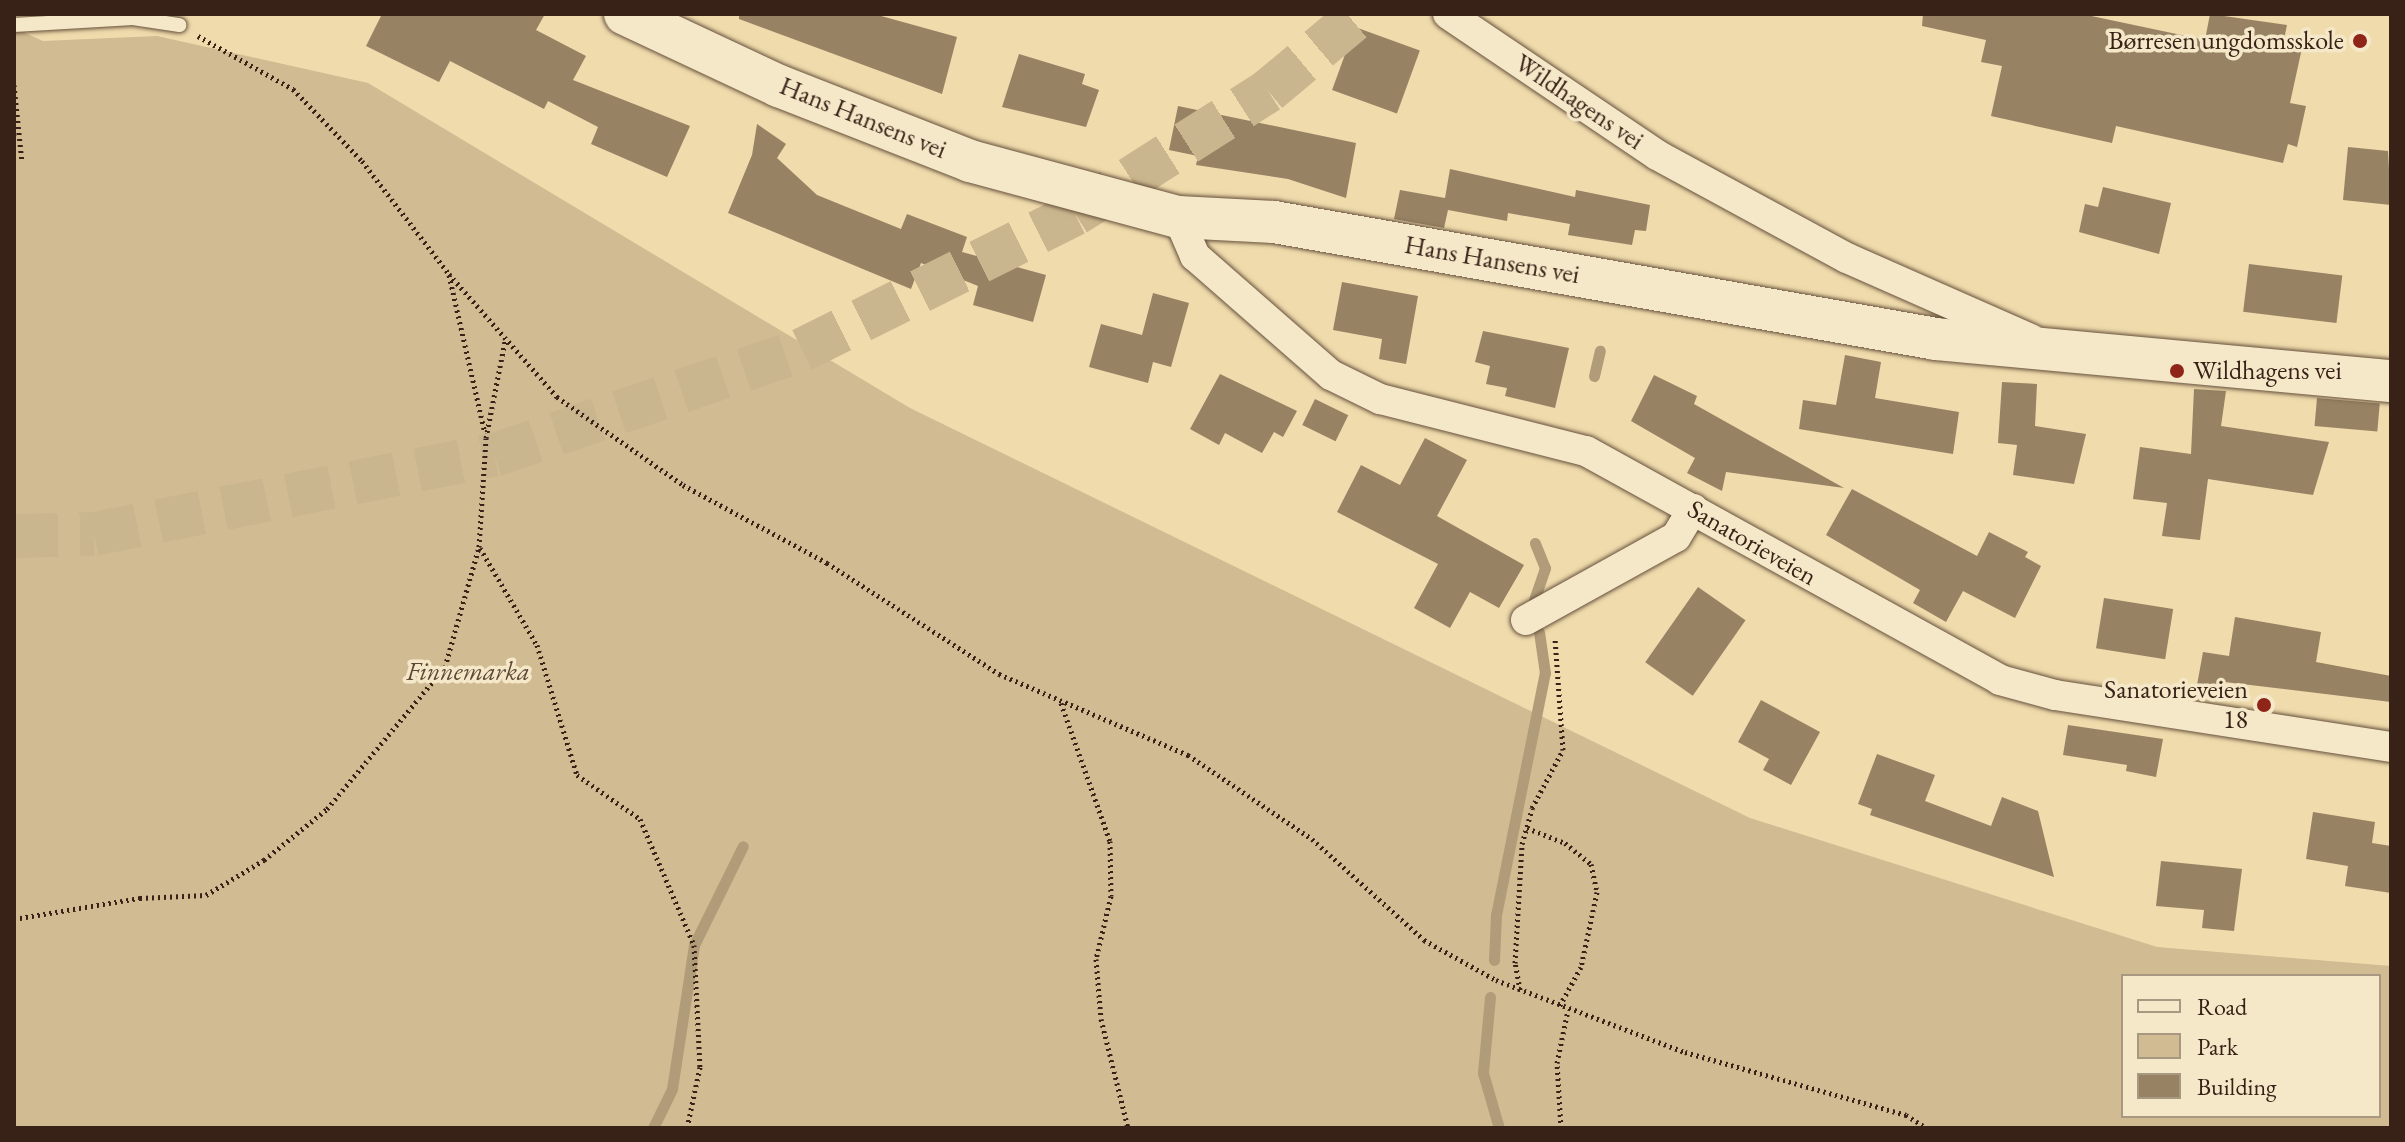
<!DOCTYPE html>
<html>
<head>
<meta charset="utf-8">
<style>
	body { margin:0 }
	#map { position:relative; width:2405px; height:1142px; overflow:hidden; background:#efdbac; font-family:"EB Garamond",serif }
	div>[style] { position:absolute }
	.green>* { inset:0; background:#d0bb92 }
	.stream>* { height:11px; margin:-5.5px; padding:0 5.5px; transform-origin:5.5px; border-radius:5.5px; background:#b19c79 }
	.building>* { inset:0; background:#978264; transform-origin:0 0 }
	.primary-tunnel>* { height:44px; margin-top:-22px; transform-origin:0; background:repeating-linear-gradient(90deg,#cab68e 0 44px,transparent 0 66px) }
	.path>* { height:5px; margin-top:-2.5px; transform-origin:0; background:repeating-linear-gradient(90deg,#382116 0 2px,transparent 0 6px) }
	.roads { filter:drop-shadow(0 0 2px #66503c) drop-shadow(0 0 2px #66503c) }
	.service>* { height:14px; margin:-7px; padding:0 7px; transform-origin:7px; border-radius:7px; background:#f5e8c9 }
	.minor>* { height:30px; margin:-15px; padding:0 15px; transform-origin:15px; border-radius:15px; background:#f5e8c9 }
	.secondary>* { height:42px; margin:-21px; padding:0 21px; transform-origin:21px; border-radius:21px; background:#f5e8c9 }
	.dots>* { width:22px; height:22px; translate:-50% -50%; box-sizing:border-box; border:4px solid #f5e8c9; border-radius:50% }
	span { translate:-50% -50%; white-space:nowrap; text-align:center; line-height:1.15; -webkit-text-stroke:7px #f5e8c9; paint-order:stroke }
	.poi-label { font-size:26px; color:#382116 }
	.right { translate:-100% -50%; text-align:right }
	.left { translate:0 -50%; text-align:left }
	.street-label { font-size:26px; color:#382116 }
	.park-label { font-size:26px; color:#5e4835; font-style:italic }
	.frame { position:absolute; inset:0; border:16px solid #382116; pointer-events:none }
	.legend { position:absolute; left:2121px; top:974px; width:260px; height:144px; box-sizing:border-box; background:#f5e8c9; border:2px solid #a99881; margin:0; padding:10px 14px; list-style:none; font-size:24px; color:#382116 }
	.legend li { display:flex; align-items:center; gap:16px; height:40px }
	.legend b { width:40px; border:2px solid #a99881 }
</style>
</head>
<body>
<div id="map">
	<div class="green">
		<div style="clip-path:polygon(evenodd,14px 28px,43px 41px,157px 36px,368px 83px,910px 408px,1750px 818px,2157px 947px,2391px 966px,2391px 1128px,14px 1128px,14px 28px,2123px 976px,2379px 976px,2379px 1116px,2123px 1116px,2123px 976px)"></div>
	</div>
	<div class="stream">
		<div style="left:1594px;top:376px;width:26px;rotate:-77deg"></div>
		<div style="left:1534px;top:600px;width:34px;rotate:-71deg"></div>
		<div style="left:1545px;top:568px;width:27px;rotate:-112deg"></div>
		<div style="left:1494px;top:960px;width:45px;rotate:-87.5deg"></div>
		<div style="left:1496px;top:915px;width:247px;rotate:-78.6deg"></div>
		<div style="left:1545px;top:673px;width:41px;rotate:-98.3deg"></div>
		<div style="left:1490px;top:997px;width:76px;rotate:95.3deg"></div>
		<div style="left:1483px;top:1073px;width:57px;rotate:73.8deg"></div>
		<div style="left:653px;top:1128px;width:43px;rotate:-64deg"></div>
		<div style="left:672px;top:1089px;width:146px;rotate:-81.3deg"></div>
		<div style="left:694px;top:945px;width:110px;rotate:-63.7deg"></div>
	</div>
	<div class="building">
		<div style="clip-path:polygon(382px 14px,545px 14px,536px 30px,586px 56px,573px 80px,690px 126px,667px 177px,591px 144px,598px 127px,548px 101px,544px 109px,450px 61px,439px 82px,366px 46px)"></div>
		<div style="clip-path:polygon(739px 14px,874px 14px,957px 37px,942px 94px,739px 19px)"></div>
		<div style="clip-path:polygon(1923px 14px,2082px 14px,2205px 40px,2210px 14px,2287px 25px,2283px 44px,2302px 48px,2290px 103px,2306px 106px,2297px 147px,2288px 144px,2283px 163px,2116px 126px,2112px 143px,1991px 116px,2002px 66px,1981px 62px,1986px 40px,1922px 26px)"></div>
		<div style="left:1355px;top:27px;width:69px;height:67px;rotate:20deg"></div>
		<div style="clip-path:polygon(1019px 54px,1085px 74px,1082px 84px,1099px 90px,1086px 127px,1002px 107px)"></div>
		<div style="clip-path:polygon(1178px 106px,1356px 143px,1346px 198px,1288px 179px,1196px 165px,1198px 156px,1169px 150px)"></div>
		<div style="clip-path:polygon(757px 124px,786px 144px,777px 158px,817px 195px,901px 229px,907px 214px,967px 237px,962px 252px,1046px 275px,1033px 322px,973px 305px,978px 286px,921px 263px,911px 289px,728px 213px,752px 155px)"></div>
		<div style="clip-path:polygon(2348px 147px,2388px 151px,2391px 205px,2343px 200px)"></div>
		<div style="clip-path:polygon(1450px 169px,1575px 197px,1576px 190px,1650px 205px,1646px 231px,1635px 230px,1632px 245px,1568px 235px,1570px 224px,1508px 213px,1507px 221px,1448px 210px,1444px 228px,1394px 219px,1400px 190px,1445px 198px)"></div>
		<div style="clip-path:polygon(2103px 187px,2171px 203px,2159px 254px,2079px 232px,2085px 204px,2098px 207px)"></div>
		<div style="left:2249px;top:264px;width:94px;height:48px;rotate:7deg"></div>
		<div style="clip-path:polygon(1342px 282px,1418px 296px,1406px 364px,1379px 359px,1382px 339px,1333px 330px)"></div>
		<div style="clip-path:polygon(1153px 293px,1189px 303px,1171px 367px,1153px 362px,1148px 383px,1089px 367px,1101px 324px,1142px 335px)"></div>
		<div style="clip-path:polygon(1483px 331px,1569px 348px,1555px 408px,1505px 396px,1507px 388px,1486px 384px,1490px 366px,1475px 362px)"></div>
		<div style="clip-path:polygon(1845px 355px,1881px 362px,1875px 398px,1959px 412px,1953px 454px,1799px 429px,1803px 400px,1836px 405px)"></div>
		<div style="clip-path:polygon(1220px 374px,1297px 411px,1283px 437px,1274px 432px,1262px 453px,1225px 433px,1219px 445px,1190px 429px)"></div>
		<div style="clip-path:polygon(1654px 375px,1697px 396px,1694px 404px,1844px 488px,1726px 472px,1722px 491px,1687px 473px,1695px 458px,1631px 421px)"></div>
		<div style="clip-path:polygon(2002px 382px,2037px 384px,2035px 426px,2086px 434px,2074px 484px,2013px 475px,2017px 445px,1998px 443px)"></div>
		<div style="clip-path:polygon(2194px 389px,2226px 391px,2221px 426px,2329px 442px,2313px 495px,2208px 479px,2200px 540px,2162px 536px,2167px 503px,2133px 499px,2140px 447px,2191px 454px)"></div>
		<div style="left:2317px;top:398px;width:63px;height:28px;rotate:5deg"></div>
		<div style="left:1315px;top:399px;width:37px;height:29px;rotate:26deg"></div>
		<div style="clip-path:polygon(1425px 438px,1467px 460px,1437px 516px,1524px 565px,1499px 608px,1470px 592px,1450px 628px,1414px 608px,1438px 564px,1337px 512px,1361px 465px,1400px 485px)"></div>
		<div style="clip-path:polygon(1852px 489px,1977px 556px,1989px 532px,2028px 552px,2025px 557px,2041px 566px,2015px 618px,1963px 591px,1946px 622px,1913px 603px,1920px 590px,1826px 535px)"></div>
		<div style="left:1698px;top:587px;width:58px;height:92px;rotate:35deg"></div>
		<div style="left:2104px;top:598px;width:70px;height:51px;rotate:9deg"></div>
		<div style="clip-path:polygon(2235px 617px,2321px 632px,2316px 662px,2391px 676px,2391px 702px,2225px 682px,2223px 690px,2197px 685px,2203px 652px,2229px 656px)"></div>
		<div style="clip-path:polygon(1761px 700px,1820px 732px,1791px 785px,1763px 770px,1769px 759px,1738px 742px)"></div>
		<div style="clip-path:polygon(2068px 725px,2163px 739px,2156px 777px,2126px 771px,2127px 765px,2063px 755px)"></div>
		<div style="clip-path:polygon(1877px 754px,1935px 775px,1925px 801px,1991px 826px,2002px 797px,2038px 811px,2054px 877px,1870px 815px,1872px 809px,1858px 804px)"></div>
		<div style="clip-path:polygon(2313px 812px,2375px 822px,2372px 843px,2391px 846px,2391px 893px,2345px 886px,2348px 866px,2306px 859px)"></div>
		<div style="clip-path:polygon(2161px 861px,2242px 869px,2234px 931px,2202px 928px,2204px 910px,2156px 906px)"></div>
	</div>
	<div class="primary-tunnel">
		<div style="left:14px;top:536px;width:80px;rotate:-1.4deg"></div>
		<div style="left:94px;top:534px;width:408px;rotate:-11.2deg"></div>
		<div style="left:494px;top:455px;width:325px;rotate:-18.8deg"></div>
		<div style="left:802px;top:350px;width:305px;rotate:-26.5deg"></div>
		<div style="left:1075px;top:214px;width:229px;rotate:-32.5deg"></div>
		<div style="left:1268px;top:91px;width:120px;rotate:-39.9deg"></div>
	</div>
	<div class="path">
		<div style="left:198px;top:36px;width:109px;rotate:29.2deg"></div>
		<div style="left:293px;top:89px;width:100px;rotate:46.2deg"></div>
		<div style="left:362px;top:161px;width:143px;rotate:52.4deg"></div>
		<div style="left:449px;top:274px;width:164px;rotate:48.7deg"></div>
		<div style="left:557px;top:397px;width:154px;rotate:34.9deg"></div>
		<div style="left:683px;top:485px;width:164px;rotate:28.4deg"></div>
		<div style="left:827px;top:563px;width:205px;rotate:32.8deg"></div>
		<div style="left:999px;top:674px;width:206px;rotate:23.2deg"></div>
		<div style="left:1188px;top:755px;width:150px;rotate:34.1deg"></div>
		<div style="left:1312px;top:839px;width:151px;rotate:42deg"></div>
		<div style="left:1424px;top:940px;width:82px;rotate:29.1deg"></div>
		<div style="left:1496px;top:980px;width:202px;rotate:20.9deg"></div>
		<div style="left:1685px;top:1052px;width:230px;rotate:15.9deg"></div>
		<div style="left:1906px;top:1115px;width:25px;rotate:32deg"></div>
		<div style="left:14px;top:85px;width:77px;rotate:84.1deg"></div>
		<div style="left:449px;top:275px;width:162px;rotate:77.2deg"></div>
		<div style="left:480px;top:548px;width:113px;rotate:59.6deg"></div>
		<div style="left:537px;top:645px;width:136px;rotate:72.9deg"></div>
		<div style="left:577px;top:775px;width:77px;rotate:34.9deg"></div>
		<div style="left:640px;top:819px;width:137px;rotate:66.8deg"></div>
		<div style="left:694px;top:945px;width:122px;rotate:87.2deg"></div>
		<div style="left:700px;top:1067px;width:62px;rotate:102deg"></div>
		<div style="left:1061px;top:703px;width:146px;rotate:70.5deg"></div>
		<div style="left:1110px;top:841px;width:55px;rotate:89deg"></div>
		<div style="left:1111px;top:896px;width:65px;rotate:103.4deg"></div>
		<div style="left:1096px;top:959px;width:60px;rotate:85.2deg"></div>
		<div style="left:1101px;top:1019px;width:112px;rotate:76.1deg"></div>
		<div style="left:1527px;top:828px;width:41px;rotate:21.5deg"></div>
		<div style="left:1565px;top:843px;width:33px;rotate:39deg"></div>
		<div style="left:1591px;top:864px;width:29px;rotate:78deg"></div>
		<div style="left:1597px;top:892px;width:77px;rotate:102deg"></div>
		<div style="left:1581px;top:967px;width:46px;rotate:118.8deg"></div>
		<div style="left:14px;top:919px;width:128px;rotate:-9.5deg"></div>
		<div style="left:140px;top:898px;width:66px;rotate:-2.6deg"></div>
		<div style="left:206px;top:895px;width:68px;rotate:-31.1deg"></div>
		<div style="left:264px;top:860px;width:81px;rotate:-39deg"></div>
		<div style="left:327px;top:809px;width:185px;rotate:-50.3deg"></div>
		<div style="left:445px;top:667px;width:125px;rotate:-74.2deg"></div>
		<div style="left:479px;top:547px;width:109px;rotate:-86.3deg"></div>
		<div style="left:486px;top:438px;width:99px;rotate:-78.9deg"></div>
		<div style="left:1520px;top:990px;width:27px;rotate:-100deg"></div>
		<div style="left:1515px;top:963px;width:119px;rotate:-86.6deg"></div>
		<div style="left:1522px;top:844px;width:37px;rotate:-74deg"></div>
		<div style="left:1532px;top:808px;width:66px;rotate:-61.9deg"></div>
		<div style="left:1563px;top:750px;width:111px;rotate:-94.1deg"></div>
		<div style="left:1561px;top:1128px;width:65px;rotate:-93.5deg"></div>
		<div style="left:1557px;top:1063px;width:54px;rotate:-78.3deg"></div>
	</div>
	<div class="roads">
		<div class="service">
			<div style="left:14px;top:25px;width:119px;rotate:-3.4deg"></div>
			<div style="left:133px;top:18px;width:47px;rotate:8.7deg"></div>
		</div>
		<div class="minor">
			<div style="left:1448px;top:14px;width:252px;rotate:34deg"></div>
			<div style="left:1657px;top:155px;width:216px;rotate:28.5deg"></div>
			<div style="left:1847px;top:258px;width:201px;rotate:23.8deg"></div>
			<div style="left:1178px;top:217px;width:43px;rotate:66.4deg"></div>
			<div style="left:1195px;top:256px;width:181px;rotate:41.2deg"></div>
			<div style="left:1331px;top:375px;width:55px;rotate:26.1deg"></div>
			<div style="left:1380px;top:399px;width:212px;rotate:14.2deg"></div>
			<div style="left:1586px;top:451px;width:473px;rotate:28.9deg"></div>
			<div style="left:2000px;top:680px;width:57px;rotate:15.3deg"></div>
			<div style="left:2055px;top:695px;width:340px;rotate:8.8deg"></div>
			<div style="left:1526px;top:620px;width:171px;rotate:-29deg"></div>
			<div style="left:1676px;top:537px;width:33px;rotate:-59deg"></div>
		</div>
		<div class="secondary">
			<div style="left:625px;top:14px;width:170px;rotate:25.1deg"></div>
			<div style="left:779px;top:86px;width:205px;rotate:21.4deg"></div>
			<div style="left:970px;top:161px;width:215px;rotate:15.1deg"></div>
			<div style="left:1178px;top:217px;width:96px;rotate:3deg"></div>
			<div style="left:1274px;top:222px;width:672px;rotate:10.02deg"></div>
			<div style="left:1936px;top:339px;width:457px;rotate:5.3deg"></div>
		</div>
	</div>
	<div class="dots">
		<div style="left:2360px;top:41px;background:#8f2418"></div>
		<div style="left:2177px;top:371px;background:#8f2418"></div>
		<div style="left:2264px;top:705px;background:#8f2418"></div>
	</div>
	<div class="poi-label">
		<span class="right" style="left:2344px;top:41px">Børresen ungdomsskole</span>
		<span class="left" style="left:2193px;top:371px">Wildhagens vei</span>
		<span class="right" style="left:2248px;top:705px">Sanatorieveien<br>18</span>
	</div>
	<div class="street-label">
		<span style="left:1579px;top:102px;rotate:34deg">Wildhagens vei</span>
		<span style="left:863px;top:118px;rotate:22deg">Hans Hansens vei</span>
		<span style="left:1492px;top:260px;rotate:10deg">Hans Hansens vei</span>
		<span style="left:1752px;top:543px;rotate:30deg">Sanatorieveien</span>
	</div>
	<div class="park-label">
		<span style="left:468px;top:672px">Finnemarka</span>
	</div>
	<div class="frame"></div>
	<ul class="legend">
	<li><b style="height:10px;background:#f5e8c9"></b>Road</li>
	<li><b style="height:22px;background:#d0bb92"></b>Park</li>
	<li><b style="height:22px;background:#978264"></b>Building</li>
	</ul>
</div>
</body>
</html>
